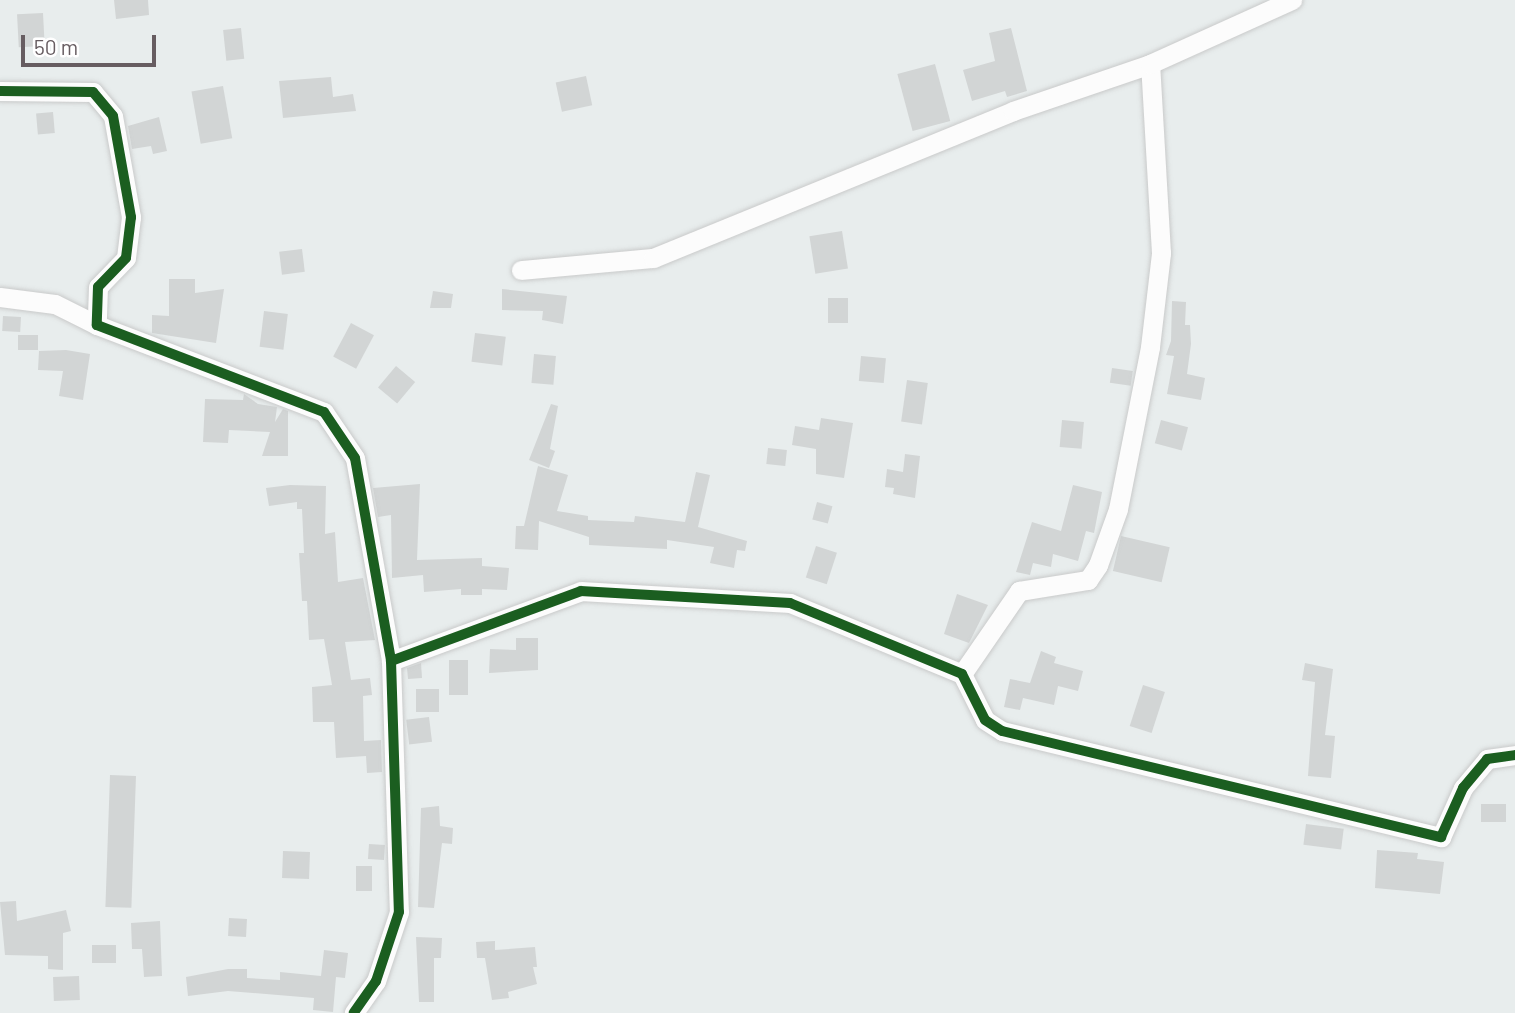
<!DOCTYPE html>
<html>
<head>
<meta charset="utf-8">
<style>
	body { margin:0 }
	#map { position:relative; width:1515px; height:1013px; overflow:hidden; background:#e8eded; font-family:Barlow,sans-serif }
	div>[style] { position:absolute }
	.building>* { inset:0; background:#d2d5d5; transform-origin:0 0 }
	.roads { filter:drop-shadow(0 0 2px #c9caca) drop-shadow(0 0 2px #c9caca) }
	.street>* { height:19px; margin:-9.5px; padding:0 9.5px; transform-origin:9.5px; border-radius:9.5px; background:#fcfcfc }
	.cycleway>* { height:10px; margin:-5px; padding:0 5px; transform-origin:5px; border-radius:5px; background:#1b5e20 }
	span { translate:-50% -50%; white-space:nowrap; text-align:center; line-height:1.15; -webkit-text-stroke:5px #fff; paint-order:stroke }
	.scale { position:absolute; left:21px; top:35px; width:135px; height:32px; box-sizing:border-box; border:4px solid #675d61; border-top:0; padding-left:9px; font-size:21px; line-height:24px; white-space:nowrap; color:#675d61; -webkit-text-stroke:5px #fff; paint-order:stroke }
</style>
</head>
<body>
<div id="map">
	<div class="building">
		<div style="clip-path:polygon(114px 0,148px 0,149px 15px,116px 19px)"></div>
		<div style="left:43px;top:13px;width:33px;height:26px;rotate:87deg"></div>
		<div style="left:241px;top:28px;width:31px;height:18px;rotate:84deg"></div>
		<div style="clip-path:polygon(1011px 28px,1027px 91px,1007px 97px,1005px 91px,972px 101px,963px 70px,995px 61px,989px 33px)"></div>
		<div style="left:935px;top:64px;width:59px;height:39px;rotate:75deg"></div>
		<div style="left:586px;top:76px;width:30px;height:31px;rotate:78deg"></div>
		<div style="clip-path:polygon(331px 77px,333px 97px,353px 94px,356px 111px,283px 118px,279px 81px)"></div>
		<div style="left:223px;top:86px;width:53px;height:32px;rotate:80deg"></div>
		<div style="left:53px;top:112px;width:21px;height:17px;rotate:85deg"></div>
		<div style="clip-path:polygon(159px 117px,167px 151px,153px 154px,151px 146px,132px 149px,128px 126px)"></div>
		<div style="left:842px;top:231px;width:38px;height:33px;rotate:81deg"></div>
		<div style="left:302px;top:249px;width:23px;height:23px;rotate:83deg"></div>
		<div style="clip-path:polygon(169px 279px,195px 279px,195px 293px,224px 289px,216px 343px,152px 333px,152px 315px,169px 316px)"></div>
		<div style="clip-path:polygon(502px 289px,567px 296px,563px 324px,542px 320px,543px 311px,502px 310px)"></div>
		<div style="clip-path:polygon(433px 291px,453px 294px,451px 308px,430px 308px)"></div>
		<div style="left:828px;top:298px;width:20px;height:25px"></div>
		<div style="clip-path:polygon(1172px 301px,1186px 302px,1185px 325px,1190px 325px,1191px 344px,1187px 374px,1205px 378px,1201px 400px,1167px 394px,1174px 356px,1166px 355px,1171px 341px)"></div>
		<div style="left:264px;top:311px;width:24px;height:36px;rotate:7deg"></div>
		<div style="left:3px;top:316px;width:18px;height:15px;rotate:3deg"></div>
		<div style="left:351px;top:323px;width:26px;height:38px;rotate:28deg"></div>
		<div style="left:475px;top:333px;width:31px;height:29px;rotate:7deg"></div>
		<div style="left:18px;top:335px;width:20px;height:15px"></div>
		<div style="clip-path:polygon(66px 350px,90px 354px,83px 400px,59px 396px,63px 371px,38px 370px,39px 351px)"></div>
		<div style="left:534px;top:354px;width:22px;height:29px;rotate:5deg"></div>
		<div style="left:861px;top:356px;width:25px;height:25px;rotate:5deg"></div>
		<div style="left:396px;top:366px;width:25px;height:28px;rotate:40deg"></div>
		<div style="left:1112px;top:368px;width:21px;height:15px;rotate:8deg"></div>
		<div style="left:907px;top:380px;width:21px;height:42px;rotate:8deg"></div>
		<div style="clip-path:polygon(244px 394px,258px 404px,277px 407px,275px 422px,283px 409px,288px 411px,288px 456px,262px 456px,270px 432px,229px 430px,228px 443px,203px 442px,205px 399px,243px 400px)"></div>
		<div style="clip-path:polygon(551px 404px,558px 406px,550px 449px,555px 451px,549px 468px,529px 460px)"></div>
		<div style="clip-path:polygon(821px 418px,853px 423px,844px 478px,816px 474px,816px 449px,792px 445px,795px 426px,819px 430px)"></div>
		<div style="left:1062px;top:420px;width:22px;height:27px;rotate:5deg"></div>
		<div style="left:1161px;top:420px;width:28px;height:24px;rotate:15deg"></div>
		<div style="left:768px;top:448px;width:19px;height:16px;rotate:6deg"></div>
		<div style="clip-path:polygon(905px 454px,920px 456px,915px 498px,893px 494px,894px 488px,885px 487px,887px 469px,903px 472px)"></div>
		<div style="clip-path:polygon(538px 466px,568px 475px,557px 511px,588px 516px,588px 520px,634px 522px,635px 516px,685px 522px,696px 472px,710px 475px,698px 527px,747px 541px,745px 551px,737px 550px,734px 568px,710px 563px,714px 547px,667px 540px,667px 549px,589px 545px,589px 537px,539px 521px,538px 550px,515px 549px,516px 526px,524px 526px)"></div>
		<div style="clip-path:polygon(420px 484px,417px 560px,482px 558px,482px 566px,509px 568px,507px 590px,482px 589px,482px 595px,461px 595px,461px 589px,424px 592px,423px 575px,392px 578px,391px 515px,378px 517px,373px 488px)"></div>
		<div style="clip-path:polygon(290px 485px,326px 486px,325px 534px,335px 532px,338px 582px,363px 578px,375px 640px,345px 642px,351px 680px,370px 678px,372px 695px,363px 696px,364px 741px,381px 740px,382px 772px,367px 773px,366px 756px,336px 758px,334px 722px,313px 722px,312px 687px,332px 685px,324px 639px,309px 640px,307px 601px,302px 601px,299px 553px,304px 553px,302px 509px,297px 509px,297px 502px,269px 506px,266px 488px)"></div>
		<div style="clip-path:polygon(1073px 485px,1102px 492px,1094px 533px,1086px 531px,1078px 561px,1053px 554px,1051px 567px,1033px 563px,1030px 575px,1016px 572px,1032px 522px,1061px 531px)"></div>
		<div style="left:817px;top:502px;width:16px;height:18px;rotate:15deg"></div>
		<div style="left:1121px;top:536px;width:50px;height:36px;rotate:13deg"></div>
		<div style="left:816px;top:546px;width:22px;height:33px;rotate:18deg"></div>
		<div style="clip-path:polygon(957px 594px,988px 605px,969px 643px,944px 634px)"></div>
		<div style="clip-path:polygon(516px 638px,538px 638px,538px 670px,489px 673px,490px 649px,516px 650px)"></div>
		<div style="clip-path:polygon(1041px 651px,1056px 657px,1054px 663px,1083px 671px,1078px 691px,1058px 686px,1054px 705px,1023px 698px,1020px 710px,1004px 707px,1010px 679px,1030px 683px)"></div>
		<div style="left:449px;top:660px;width:19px;height:35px"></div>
		<div style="clip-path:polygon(421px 663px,422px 678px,408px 679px,407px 668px)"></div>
		<div style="clip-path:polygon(1305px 663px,1333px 669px,1325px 735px,1335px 736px,1331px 778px,1308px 776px,1315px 682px,1302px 680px)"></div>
		<div style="left:1143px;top:685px;width:23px;height:43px;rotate:18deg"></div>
		<div style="left:416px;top:689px;width:23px;height:23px"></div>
		<div style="left:429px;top:717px;width:25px;height:23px;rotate:83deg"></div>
		<div style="left:110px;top:775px;width:26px;height:132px;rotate:2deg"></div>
		<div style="left:1506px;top:804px;width:18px;height:25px;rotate:90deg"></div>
		<div style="clip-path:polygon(439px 806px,440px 826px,453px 828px,452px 844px,442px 843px,434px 908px,418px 907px,421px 808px)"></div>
		<div style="left:1306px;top:824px;width:38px;height:21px;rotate:7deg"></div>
		<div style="left:369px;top:844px;width:16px;height:15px;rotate:4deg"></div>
		<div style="clip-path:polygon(1377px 850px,1418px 853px,1417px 859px,1444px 862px,1440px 894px,1375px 888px)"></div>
		<div style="left:283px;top:851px;width:27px;height:27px;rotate:2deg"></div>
		<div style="left:356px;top:866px;width:16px;height:25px"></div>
		<div style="clip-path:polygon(16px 901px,17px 921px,66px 910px,71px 931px,63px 933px,63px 970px,48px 969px,48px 956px,5px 955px,0 902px)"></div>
		<div style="left:229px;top:918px;width:18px;height:18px;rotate:3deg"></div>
		<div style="clip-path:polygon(160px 921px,162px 976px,144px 977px,142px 949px,132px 949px,131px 923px)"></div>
		<div style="clip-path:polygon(416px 937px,442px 938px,441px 958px,434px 958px,434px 1002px,419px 1002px)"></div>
		<div style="clip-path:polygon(495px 941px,495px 950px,535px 947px,537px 967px,533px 967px,537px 984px,508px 992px,509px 998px,492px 1000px,485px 958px,477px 958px,476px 942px)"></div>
		<div style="left:92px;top:945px;width:24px;height:18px"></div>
		<div style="clip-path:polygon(324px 950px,348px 953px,345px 978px,336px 977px,333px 1012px,313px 1010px,314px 998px,228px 991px,188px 996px,186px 977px,228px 969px,247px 969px,247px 978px,280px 980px,280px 972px,321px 976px)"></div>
		<div style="left:79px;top:976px;width:24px;height:26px;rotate:88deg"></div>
	</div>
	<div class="roads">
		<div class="street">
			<div style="left:0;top:91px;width:93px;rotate:0.6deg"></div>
			<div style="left:93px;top:92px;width:31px;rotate:50deg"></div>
			<div style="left:113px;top:116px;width:103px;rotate:79.9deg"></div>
			<div style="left:131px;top:217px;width:41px;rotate:97deg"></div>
			<div style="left:126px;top:258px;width:40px;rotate:134deg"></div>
			<div style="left:98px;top:287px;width:38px;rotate:92deg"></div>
			<div style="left:97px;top:325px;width:243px;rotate:21deg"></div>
			<div style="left:324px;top:412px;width:55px;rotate:56deg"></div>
			<div style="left:355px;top:458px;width:206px;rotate:79.9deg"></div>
			<div style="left:391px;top:661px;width:251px;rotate:88.2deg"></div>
			<div style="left:399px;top:912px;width:73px;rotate:108.4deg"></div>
			<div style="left:376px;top:981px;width:39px;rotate:125deg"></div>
			<div style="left:521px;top:270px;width:133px;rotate:-5.2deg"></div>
			<div style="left:653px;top:258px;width:389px;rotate:-22.2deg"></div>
			<div style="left:1013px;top:111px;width:145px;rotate:-18.9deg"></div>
			<div style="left:0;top:297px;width:55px;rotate:7.3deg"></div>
			<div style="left:55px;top:304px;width:47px;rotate:26.6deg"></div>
			<div style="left:391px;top:661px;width:202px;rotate:-20.2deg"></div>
			<div style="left:581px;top:591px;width:209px;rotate:3.3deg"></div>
			<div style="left:790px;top:603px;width:186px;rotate:22.4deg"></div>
			<div style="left:962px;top:674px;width:51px;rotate:63.4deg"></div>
			<div style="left:985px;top:720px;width:20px;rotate:33deg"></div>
			<div style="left:1002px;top:731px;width:452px;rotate:13.6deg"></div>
			<div style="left:1441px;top:837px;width:54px;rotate:-65.8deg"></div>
			<div style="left:1463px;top:788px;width:38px;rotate:-50deg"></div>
			<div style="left:1487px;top:759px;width:28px;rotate:-8deg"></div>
			<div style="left:962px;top:674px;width:101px;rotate:-55.5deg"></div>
			<div style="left:1019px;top:591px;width:70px;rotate:-9.1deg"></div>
			<div style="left:1088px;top:580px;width:18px;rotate:-56deg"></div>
			<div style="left:1098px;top:565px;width:59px;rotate:-70.3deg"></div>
			<div style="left:1118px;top:509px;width:165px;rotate:-78.8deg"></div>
			<div style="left:1150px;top:347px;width:95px;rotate:-83.3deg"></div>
			<div style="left:1161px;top:253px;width:189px;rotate:-93.3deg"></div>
			<div style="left:1150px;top:64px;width:156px;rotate:-24.3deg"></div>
		</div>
	</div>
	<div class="cycleway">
		<div style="left:0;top:91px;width:93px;rotate:0.6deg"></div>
		<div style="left:93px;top:92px;width:31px;rotate:50deg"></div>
		<div style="left:113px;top:116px;width:103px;rotate:79.9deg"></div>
		<div style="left:131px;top:217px;width:41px;rotate:97deg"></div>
		<div style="left:126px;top:258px;width:40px;rotate:134deg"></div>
		<div style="left:98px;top:287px;width:38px;rotate:92deg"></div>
		<div style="left:97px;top:325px;width:243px;rotate:21deg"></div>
		<div style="left:324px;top:412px;width:55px;rotate:56deg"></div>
		<div style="left:355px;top:458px;width:206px;rotate:79.9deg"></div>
		<div style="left:391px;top:661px;width:251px;rotate:88.2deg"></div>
		<div style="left:399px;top:912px;width:73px;rotate:108.4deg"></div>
		<div style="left:376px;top:981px;width:39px;rotate:125deg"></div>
		<div style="left:391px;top:661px;width:202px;rotate:-20.2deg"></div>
		<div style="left:581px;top:591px;width:209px;rotate:3.3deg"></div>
		<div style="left:790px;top:603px;width:186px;rotate:22.4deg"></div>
		<div style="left:962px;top:674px;width:51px;rotate:63.4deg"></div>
		<div style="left:985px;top:720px;width:20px;rotate:33deg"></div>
		<div style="left:1002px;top:731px;width:452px;rotate:13.6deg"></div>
		<div style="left:1441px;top:837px;width:54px;rotate:-65.8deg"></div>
		<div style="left:1463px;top:788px;width:38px;rotate:-50deg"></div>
		<div style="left:1487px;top:759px;width:28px;rotate:-8deg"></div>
	</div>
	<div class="scale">50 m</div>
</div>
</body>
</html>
